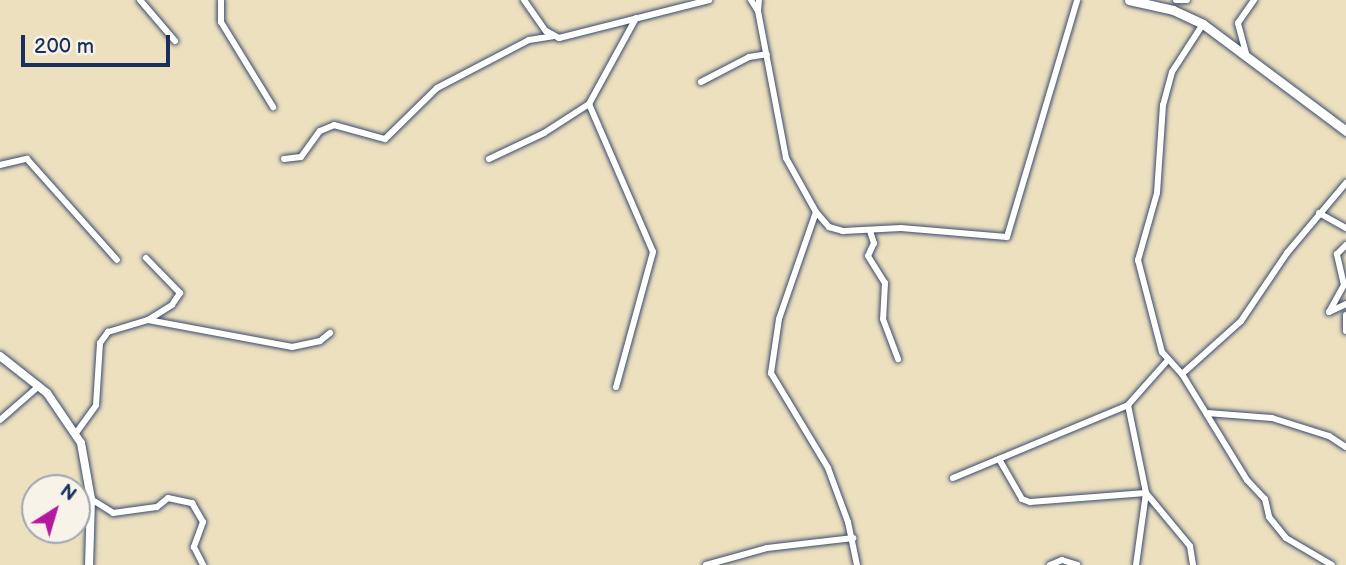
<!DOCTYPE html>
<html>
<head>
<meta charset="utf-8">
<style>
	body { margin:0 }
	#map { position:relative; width:1346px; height:565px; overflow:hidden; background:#ece0bf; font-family:"Balsamiq Sans",sans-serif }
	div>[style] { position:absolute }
	.roads { filter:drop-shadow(0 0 2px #3a4a6d) drop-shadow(0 0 2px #3a4a6d) }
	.street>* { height:6px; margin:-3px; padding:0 3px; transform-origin:3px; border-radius:3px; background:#fff }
	.secondary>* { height:8px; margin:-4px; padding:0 4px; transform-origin:4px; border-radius:4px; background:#fff }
	.primary>* { height:9px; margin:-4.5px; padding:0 4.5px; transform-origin:4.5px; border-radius:4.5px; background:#fff }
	span { translate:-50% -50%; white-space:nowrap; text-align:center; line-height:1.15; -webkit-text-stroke:5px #f7f3e8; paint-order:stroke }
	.north { position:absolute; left:21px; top:474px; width:70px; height:70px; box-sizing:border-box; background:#f7f3e8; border:2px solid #9fa5b1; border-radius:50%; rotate:37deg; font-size:19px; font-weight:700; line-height:28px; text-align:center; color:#1b2f5e }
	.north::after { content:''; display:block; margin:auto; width:24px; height:32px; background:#b5179e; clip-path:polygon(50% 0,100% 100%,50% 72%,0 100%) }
	.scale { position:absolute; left:21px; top:35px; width:149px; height:32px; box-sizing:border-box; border:4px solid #1b2f5e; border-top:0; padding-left:9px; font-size:21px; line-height:24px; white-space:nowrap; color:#1b2f5e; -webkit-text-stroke:5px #f7f3e8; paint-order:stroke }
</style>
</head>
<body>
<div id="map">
	<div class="roads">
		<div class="street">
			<div style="left:140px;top:0;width:54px;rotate:49.5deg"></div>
			<div style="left:221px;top:0;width:22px;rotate:90deg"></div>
			<div style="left:221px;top:22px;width:100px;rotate:58.5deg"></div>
			<div style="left:524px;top:0;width:38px;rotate:55deg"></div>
			<div style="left:546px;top:31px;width:15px;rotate:28deg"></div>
			<div style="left:559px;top:38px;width:155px;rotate:-14.2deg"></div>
			<div style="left:751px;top:0;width:13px;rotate:58deg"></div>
			<div style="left:758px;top:11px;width:11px;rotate:-85deg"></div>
			<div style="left:1176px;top:0;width:11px"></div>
			<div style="left:758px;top:11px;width:150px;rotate:79.2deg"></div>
			<div style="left:786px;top:158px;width:62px;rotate:60.9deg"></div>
			<div style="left:816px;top:212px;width:113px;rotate:109.1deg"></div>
			<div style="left:779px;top:319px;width:55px;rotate:98.4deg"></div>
			<div style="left:771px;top:373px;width:111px;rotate:59deg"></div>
			<div style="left:828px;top:468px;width:58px;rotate:69.7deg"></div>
			<div style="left:848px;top:522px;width:44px;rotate:78.2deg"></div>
			<div style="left:1203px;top:24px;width:57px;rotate:122.9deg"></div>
			<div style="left:1172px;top:72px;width:34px;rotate:105deg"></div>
			<div style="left:1163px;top:105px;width:88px;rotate:93.9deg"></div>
			<div style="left:1157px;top:193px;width:70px;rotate:105.8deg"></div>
			<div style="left:1138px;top:260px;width:95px;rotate:75.4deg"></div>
			<div style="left:1162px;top:352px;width:30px;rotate:48deg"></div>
			<div style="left:1182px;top:374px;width:124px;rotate:58.5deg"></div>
			<div style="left:1247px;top:480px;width:26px;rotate:47deg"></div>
			<div style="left:1265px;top:499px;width:18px;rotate:77deg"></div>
			<div style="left:1269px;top:517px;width:27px;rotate:51deg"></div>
			<div style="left:1286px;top:538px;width:53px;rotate:30.4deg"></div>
			<div style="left:1247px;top:57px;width:35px;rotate:-105deg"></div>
			<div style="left:1238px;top:23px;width:28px;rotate:-55deg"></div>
			<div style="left:701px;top:82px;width:54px;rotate:-27.5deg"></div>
			<div style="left:749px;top:57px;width:18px;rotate:-9deg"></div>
			<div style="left:589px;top:104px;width:161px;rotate:66.6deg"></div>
			<div style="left:653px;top:252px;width:140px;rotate:105.3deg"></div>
			<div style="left:284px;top:159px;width:17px;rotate:-7deg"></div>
			<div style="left:301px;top:157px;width:32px;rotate:-54deg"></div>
			<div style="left:320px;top:131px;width:15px;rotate:-23deg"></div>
			<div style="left:334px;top:125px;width:53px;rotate:15.4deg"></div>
			<div style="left:385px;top:139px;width:73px;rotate:-44.4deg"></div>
			<div style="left:437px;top:88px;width:104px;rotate:-27.6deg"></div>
			<div style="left:529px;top:40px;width:24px;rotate:-9deg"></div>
			<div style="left:489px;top:159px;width:61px;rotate:-25.3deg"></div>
			<div style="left:544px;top:133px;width:54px;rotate:-32.8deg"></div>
			<div style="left:589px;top:104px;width:98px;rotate:-61.3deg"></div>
			<div style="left:0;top:165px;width:28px;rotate:-13deg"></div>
			<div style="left:27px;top:159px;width:135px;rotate:48.3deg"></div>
			<div style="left:816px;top:212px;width:20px;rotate:49deg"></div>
			<div style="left:829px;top:227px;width:15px;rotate:16deg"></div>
			<div style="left:843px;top:231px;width:58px;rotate:-3deg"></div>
			<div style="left:901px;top:228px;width:106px;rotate:4.9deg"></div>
			<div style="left:1007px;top:237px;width:247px;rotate:-73.5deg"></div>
			<div style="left:1319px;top:213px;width:31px;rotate:29deg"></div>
			<div style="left:870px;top:231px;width:13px;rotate:72deg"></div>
			<div style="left:874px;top:243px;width:14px;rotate:115deg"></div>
			<div style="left:868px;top:256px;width:32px;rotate:58deg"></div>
			<div style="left:885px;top:283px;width:36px;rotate:93deg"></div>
			<div style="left:883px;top:319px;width:43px;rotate:69.4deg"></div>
			<div style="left:146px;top:258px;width:49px;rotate:45.8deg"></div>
			<div style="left:180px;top:293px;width:14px;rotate:124deg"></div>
			<div style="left:172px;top:305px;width:28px;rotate:148deg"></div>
			<div style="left:1329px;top:312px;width:31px;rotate:-61deg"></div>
			<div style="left:1344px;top:285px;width:32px;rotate:-103deg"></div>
			<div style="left:1337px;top:254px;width:13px;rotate:-45deg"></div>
			<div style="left:1329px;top:312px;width:19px;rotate:-25deg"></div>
			<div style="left:1346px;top:315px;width:16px;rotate:90deg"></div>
			<div style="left:1182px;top:374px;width:79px;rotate:-41.9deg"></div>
			<div style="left:1241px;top:321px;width:82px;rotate:-55.9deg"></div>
			<div style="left:1287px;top:253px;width:92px;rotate:-49.9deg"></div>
			<div style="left:1128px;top:405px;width:90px;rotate:78.4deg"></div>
			<div style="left:1146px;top:493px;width:73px;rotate:97.9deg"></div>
			<div style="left:1207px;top:413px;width:65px;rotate:4.4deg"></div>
			<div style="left:1272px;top:418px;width:60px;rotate:17.5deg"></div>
			<div style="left:1329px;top:436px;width:20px;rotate:33deg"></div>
			<div style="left:0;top:420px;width:52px;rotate:-41.1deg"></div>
			<div style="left:76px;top:433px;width:34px;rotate:-54deg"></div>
			<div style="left:96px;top:405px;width:62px;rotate:-86.3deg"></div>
			<div style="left:100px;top:343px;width:14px;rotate:-54deg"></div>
			<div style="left:108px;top:332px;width:42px;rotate:-16.7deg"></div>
			<div style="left:148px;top:320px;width:147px;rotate:10.6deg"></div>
			<div style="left:292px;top:347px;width:29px;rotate:-12deg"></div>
			<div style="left:320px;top:341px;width:13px;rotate:-39deg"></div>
			<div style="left:999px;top:459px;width:46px;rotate:60.1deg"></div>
			<div style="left:1022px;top:499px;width:9px;rotate:21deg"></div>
			<div style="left:1030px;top:502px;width:116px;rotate:-4.4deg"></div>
			<div style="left:1146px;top:493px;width:69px;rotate:50.3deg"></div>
			<div style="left:1190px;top:546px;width:19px;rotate:81deg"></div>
			<div style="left:953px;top:478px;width:190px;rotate:-22.6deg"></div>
			<div style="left:1128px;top:405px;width:60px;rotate:-48.4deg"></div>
			<div style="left:91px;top:499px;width:26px;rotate:32deg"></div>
			<div style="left:113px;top:513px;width:44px;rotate:-7.8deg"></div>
			<div style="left:157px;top:507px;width:14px;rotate:-39deg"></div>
			<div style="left:168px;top:498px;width:25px;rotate:12deg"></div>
			<div style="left:192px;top:503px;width:22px;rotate:60deg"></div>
			<div style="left:203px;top:522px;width:27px;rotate:110deg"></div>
			<div style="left:194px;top:547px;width:20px;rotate:63deg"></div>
			<div style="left:706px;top:565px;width:63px;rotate:-15.6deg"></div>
			<div style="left:767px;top:548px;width:87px;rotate:-6.6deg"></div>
			<div style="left:1050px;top:565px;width:13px;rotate:-23deg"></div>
			<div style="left:1062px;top:560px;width:16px;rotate:18deg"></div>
		</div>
		<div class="secondary">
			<div style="left:0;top:356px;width:60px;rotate:38.2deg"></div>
			<div style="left:47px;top:393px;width:60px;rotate:55.8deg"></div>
			<div style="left:81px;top:443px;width:57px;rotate:79.9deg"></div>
			<div style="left:91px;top:499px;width:66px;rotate:91.7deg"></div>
		</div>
		<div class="primary">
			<div style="left:1129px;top:0;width:45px;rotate:12.8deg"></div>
			<div style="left:1173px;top:10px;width:33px;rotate:25deg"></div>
			<div style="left:1203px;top:24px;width:179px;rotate:36.8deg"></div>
		</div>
	</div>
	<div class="north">N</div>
	<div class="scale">200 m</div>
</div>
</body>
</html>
